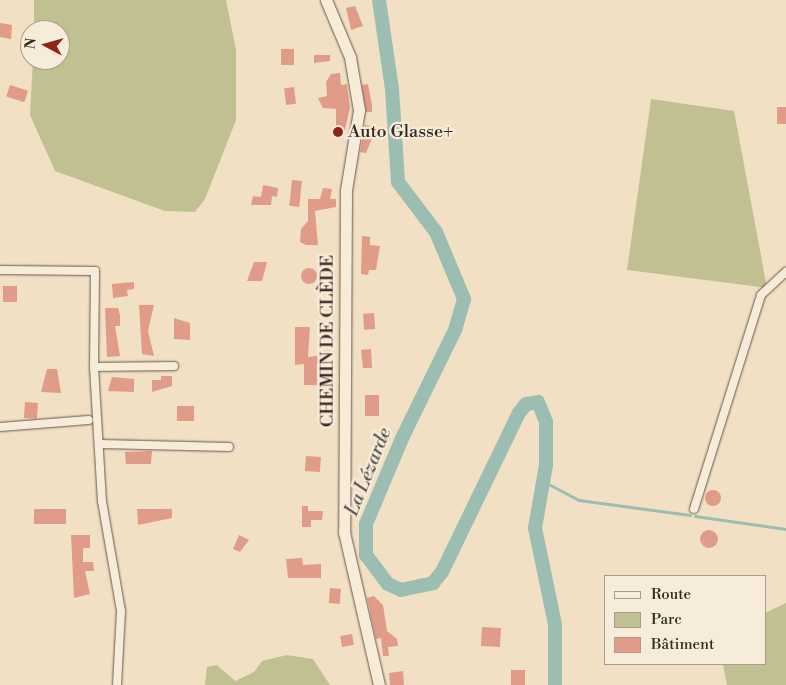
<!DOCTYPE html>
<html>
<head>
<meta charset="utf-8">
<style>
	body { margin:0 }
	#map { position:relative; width:786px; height:685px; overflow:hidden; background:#f2e0c4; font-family:"Libre Bodoni",serif }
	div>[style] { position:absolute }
	.green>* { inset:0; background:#c1c090 }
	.stream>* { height:2.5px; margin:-1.25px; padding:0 1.25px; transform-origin:1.25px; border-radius:1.25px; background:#9bbdb2 }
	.river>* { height:14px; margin:-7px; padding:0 7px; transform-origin:7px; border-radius:7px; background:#9bbdb2 }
	.building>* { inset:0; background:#e09c88; transform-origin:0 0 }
	.round { border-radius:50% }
	.roads { filter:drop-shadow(0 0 1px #66564b) drop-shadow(0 0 1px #66564b) }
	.minor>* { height:8px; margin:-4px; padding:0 4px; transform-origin:4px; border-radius:4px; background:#f7ebd9 }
	.secondary>* { height:11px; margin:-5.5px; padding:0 5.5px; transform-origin:5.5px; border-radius:5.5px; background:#f7ebd9 }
	.dots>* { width:14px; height:14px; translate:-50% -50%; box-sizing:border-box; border:2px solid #f7ebd9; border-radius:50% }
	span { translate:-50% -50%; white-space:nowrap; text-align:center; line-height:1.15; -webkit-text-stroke:4.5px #f7ebd9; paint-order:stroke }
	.poi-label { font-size:18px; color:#372823 }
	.left { translate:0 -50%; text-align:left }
	.street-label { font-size:18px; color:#372823 }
	.water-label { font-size:19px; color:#504d47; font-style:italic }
	.legend { position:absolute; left:604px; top:575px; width:162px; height:90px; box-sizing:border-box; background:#f7ebd9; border:1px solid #aa9d90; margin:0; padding:6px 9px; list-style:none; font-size:15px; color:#372823 }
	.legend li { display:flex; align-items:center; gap:10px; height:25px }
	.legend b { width:25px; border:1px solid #aa9d90 }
	.north { position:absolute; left:20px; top:20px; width:50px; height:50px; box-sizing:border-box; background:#f7ebd9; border:1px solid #aa9d90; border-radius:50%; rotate:276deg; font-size:14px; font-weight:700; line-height:20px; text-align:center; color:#372823 }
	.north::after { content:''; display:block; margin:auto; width:18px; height:22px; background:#8f2418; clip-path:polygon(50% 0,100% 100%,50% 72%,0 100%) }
</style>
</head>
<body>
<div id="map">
	<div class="green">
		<div style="clip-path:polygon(34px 0,226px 0,236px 50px,236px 120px,205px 199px,195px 212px,165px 211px,55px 171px,30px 115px,33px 60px,60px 60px,60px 30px,34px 30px)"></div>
		<div style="clip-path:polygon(651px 99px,734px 111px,767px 288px,627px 270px)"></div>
		<div style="clip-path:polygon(786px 603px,786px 685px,727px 685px,723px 664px,765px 664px,765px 613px)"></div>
		<div style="clip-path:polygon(287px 655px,313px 659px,330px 685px,205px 685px,207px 667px,217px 665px,235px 681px,254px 672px,262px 661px)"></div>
	</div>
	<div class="stream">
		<div style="left:545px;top:482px;width:38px;rotate:28deg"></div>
		<div style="left:579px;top:500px;width:112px;rotate:7.7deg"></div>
		<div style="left:695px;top:516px;width:92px;rotate:8.1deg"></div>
	</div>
	<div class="river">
		<div style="left:379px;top:0;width:90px;rotate:81.7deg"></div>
		<div style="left:392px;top:89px;width:93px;rotate:86.3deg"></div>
		<div style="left:398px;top:182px;width:63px;rotate:52.8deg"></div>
		<div style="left:436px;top:232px;width:73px;rotate:67.3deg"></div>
		<div style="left:464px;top:299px;width:32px;rotate:106deg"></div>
		<div style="left:455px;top:330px;width:118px;rotate:116.1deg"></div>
		<div style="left:403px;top:436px;width:95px;rotate:112.8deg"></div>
		<div style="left:366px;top:524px;width:31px;rotate:90deg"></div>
		<div style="left:366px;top:555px;width:36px;rotate:53deg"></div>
		<div style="left:388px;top:584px;width:14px;rotate:25deg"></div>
		<div style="left:401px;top:590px;width:33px;rotate:-12deg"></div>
		<div style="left:433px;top:583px;width:14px;rotate:-51deg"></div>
		<div style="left:442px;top:572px;width:177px;rotate:-64.2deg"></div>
		<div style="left:519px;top:413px;width:11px;rotate:-52deg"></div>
		<div style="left:526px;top:404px;width:12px;rotate:-9deg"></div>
		<div style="left:538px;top:402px;width:22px;rotate:68deg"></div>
		<div style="left:546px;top:422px;width:43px;rotate:90deg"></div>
		<div style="left:546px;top:465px;width:64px;rotate:99.9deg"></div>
		<div style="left:535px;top:528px;width:99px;rotate:78.3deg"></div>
		<div style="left:555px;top:625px;width:60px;rotate:90deg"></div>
	</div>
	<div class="building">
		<div style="clip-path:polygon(355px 6px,363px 26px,351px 30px,346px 8px)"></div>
		<div style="clip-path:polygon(0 23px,12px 25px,11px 39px,0 37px)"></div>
		<div style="left:281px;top:49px;width:13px;height:16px"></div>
		<div style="clip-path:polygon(314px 55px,330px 55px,330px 61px,314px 63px)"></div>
		<div style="clip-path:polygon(340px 73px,341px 85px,347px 84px,350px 108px,344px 134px,336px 133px,336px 109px,323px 108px,318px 98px,327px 96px,326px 82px,331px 74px)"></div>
		<div style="clip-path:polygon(368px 84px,372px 105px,372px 112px,366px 112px,362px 85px)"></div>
		<div style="left:10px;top:85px;width:19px;height:12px;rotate:18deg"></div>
		<div style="left:294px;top:87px;width:17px;height:10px;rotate:83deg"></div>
		<div style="left:777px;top:107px;width:9px;height:17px"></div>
		<div style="clip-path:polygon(365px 125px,377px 127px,366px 153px,360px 152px)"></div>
		<div style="left:292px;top:180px;width:10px;height:26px;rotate:6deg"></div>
		<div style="clip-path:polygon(263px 185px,278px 188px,277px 197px,272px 196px,271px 205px,251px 205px,253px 196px,261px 197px)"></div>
		<div style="clip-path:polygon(323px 188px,332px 189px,330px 199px,336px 199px,336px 207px,315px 211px,318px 245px,306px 245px,300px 242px,301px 229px,308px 221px,308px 199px,320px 199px)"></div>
		<div style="clip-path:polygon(362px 236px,370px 237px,370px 245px,380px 246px,376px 270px,369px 270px,368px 275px,361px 274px)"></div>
		<div style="clip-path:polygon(254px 262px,267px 262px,262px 281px,247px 281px)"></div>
		<div class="round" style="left:301px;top:268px;width:16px;height:16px"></div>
		<div style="clip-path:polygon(134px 282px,134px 289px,127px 290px,128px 296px,113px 298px,112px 284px)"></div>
		<div style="left:3px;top:286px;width:14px;height:16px"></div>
		<div style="clip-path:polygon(139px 305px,154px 305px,148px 331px,154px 356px,142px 354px)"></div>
		<div style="clip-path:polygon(105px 308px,118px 308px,120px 315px,120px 326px,115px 326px,120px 356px,107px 357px)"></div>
		<div style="left:374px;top:313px;width:16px;height:11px;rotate:86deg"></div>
		<div style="clip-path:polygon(174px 318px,190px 323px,190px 340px,174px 339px)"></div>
		<div style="clip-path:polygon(295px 327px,310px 327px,308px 357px,326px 355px,327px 363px,317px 364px,317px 385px,304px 385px,304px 364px,295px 365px)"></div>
		<div style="clip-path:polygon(371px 349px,372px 368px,363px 368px,361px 350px)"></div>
		<div style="clip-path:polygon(47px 369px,57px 369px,61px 393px,41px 392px)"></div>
		<div style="clip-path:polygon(161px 376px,172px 376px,172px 386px,152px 392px,152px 380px,161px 380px)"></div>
		<div style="clip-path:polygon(112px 377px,134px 379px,134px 392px,108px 391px)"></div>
		<div style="left:365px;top:395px;width:14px;height:21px"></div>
		<div style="left:25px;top:402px;width:13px;height:16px;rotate:4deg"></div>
		<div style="left:177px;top:406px;width:17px;height:15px"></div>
		<div style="clip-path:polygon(152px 451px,151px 464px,126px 464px,125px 452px)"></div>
		<div style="left:306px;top:456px;width:15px;height:15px;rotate:4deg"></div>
		<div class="round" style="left:705px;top:490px;width:16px;height:16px"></div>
		<div style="clip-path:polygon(302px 506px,308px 506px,308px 511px,323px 511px,322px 520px,311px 520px,311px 527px,302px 527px)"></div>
		<div style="left:34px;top:509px;width:32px;height:15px"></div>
		<div style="clip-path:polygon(137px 509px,172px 509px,172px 518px,138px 525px)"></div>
		<div class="round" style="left:700px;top:530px;width:18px;height:18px"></div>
		<div style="clip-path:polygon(71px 535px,90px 535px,90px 548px,83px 548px,83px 562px,93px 562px,94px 571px,85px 571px,90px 594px,74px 598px)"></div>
		<div style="clip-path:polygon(239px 535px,249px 540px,240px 552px,233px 549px)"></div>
		<div style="clip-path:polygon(302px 558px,303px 565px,321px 564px,321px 578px,288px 578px,286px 559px)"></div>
		<div style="left:330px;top:588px;width:11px;height:15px;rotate:5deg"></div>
		<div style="clip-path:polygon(374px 596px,383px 605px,387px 631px,397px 639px,398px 646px,388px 647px,389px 656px,383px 656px,381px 638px,376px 639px,367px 598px)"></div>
		<div style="left:482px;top:627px;width:19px;height:19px;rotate:3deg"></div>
		<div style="left:352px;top:634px;width:11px;height:12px;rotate:80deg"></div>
		<div style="left:511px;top:670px;width:14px;height:15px"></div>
		<div style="clip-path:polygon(403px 671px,404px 685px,390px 685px,389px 673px)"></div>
	</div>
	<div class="roads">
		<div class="minor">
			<div style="left:0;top:270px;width:95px;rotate:0.6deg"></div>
			<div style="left:95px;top:271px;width:96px;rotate:90.6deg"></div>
			<div style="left:94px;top:367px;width:134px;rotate:86.6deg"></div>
			<div style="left:102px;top:501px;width:112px;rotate:80.2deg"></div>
			<div style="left:121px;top:611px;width:74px;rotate:93.1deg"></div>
			<div style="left:94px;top:367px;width:80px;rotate:-0.7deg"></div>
			<div style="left:0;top:427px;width:89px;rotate:-4.5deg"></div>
			<div style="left:101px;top:444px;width:128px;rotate:1.3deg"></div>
			<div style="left:694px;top:509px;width:224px;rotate:-72.6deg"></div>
			<div style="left:761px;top:295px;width:34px;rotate:-43deg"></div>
		</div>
		<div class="secondary">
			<div style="left:326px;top:0;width:62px;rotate:67.2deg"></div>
			<div style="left:350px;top:57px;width:54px;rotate:80.4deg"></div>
			<div style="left:359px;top:110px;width:81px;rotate:99.2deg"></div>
			<div style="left:346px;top:190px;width:342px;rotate:90.3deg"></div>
			<div style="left:344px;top:532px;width:157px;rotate:77.1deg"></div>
		</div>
	</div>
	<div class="dots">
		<div style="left:338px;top:132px;background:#8f2418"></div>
	</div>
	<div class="poi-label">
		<span class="left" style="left:348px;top:132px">Auto Glasse+</span>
	</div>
	<div class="street-label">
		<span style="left:328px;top:341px;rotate:-90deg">CHEMIN DE CLÈDE</span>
	</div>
	<div class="water-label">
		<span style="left:369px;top:472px;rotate:-68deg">La Lézarde</span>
	</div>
	<ul class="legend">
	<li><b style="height:6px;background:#f7ebd9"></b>Route</li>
	<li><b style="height:14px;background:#c1c090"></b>Parc</li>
	<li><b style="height:14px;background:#e09c88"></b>Bâtiment</li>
	</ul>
	<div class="north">N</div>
</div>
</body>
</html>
